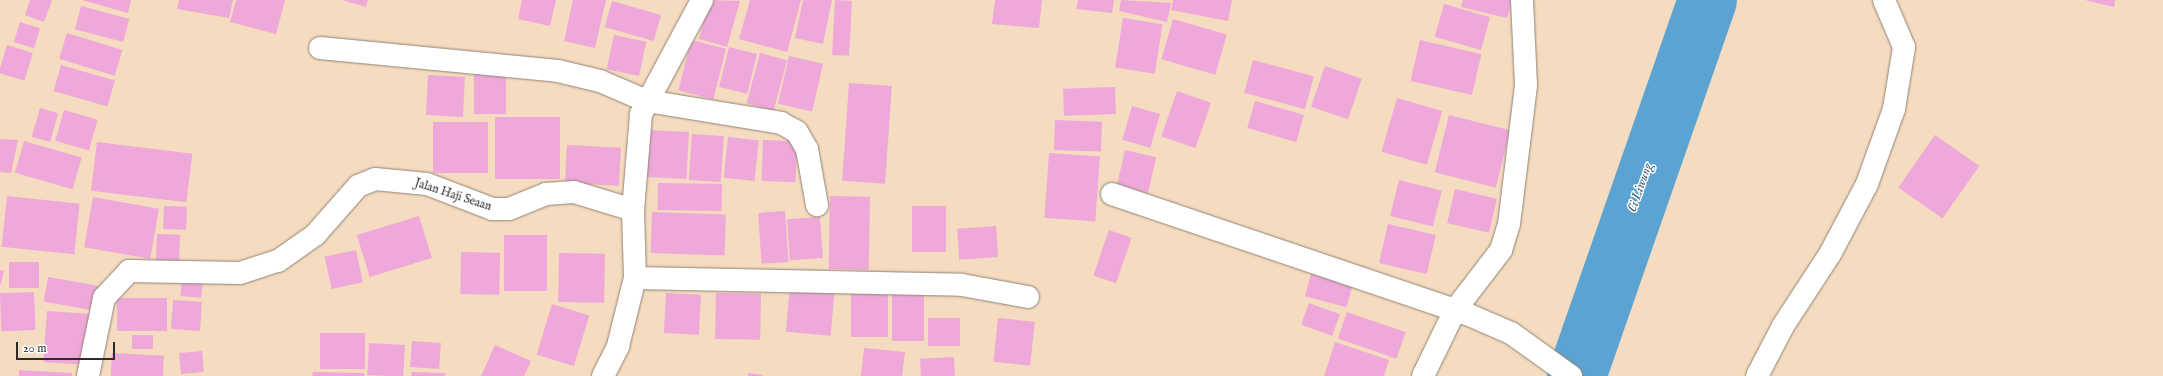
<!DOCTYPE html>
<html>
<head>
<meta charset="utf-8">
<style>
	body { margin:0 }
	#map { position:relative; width:2163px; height:376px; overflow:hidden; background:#f5dbbf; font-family:"IM FELL English",serif }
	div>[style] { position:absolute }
	.river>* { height:59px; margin:-29.5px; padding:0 29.5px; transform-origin:29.5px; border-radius:29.5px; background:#5ba3d2 }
	.building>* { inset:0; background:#eea8d9; transform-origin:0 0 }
	.roads { filter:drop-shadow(0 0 1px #908375) drop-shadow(0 0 1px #908375) }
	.street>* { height:22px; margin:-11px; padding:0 11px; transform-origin:11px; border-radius:11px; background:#fff }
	span { translate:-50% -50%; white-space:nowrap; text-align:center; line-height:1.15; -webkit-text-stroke:3px #fff; paint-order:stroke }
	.street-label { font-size:12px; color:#2b2b2b }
	.water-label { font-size:13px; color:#416176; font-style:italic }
	.scale { position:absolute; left:16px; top:342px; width:99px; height:18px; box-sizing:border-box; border:2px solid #2b2b2b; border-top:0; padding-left:5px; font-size:12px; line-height:14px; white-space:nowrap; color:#2b2b2b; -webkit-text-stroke:3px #fff; paint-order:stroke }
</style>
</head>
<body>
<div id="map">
	<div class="river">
		<div style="left:1576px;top:376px;width:398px;rotate:-70.8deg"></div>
	</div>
	<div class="building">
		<div style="clip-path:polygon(30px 0,52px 0,44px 22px,25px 15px)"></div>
		<div style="clip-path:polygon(82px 0,131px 0,128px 13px)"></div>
		<div style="clip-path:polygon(179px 0,233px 0,229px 18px,177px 9px)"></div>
		<div style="clip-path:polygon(236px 0,285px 0,276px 34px,230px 22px)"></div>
		<div style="clip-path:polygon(342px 0,368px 0,366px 7px)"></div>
		<div style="clip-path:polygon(522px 0,556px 0,550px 26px,518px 19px)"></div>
		<div style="clip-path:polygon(573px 0,606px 0,595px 48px,564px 41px)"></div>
		<div style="clip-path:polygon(709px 0,740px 1px,727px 47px,699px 39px)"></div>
		<div style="clip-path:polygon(750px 0,801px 0,787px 52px,739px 39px)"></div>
		<div style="clip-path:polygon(803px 0,832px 0,823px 44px,795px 38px)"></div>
		<div style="left:835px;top:0;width:17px;height:55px;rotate:3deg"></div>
		<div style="clip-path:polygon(995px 0,1042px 0,1039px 28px,992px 24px)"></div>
		<div style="clip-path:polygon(1078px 0,1114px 0,1112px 13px,1076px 9px)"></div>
		<div style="clip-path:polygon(1121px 0,1171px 3px,1167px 22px,1119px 11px)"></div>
		<div style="clip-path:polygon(1173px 0,1232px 0,1228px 21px,1171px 10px)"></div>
		<div style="clip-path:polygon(1463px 0,1512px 0,1507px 18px,1461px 7px)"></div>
		<div style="clip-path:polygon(2085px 0,2115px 0,2114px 7px)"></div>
		<div style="left:612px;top:1px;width:51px;height:27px;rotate:16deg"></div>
		<div style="left:1444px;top:4px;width:48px;height:34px;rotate:16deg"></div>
		<div style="left:81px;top:6px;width:50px;height:24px;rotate:15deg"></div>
		<div style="left:1123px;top:18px;width:40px;height:50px;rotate:9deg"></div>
		<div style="left:1173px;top:19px;width:56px;height:42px;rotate:16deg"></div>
		<div style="left:20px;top:22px;width:21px;height:21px;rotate:17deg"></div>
		<div style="left:67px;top:33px;width:58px;height:27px;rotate:17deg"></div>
		<div style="left:614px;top:35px;width:33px;height:35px;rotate:12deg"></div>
		<div style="left:691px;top:40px;width:36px;height:52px;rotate:14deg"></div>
		<div style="left:1420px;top:40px;width:63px;height:42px;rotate:13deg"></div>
		<div style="left:7px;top:45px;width:27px;height:29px;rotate:17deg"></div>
		<div style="left:729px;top:47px;width:29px;height:41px;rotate:14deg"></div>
		<div style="left:760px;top:53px;width:28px;height:52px;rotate:15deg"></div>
		<div style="left:789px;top:56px;width:35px;height:49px;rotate:13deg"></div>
		<div style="left:1253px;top:60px;width:63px;height:34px;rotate:15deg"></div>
		<div style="left:61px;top:65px;width:56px;height:27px;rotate:16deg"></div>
		<div style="left:1325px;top:66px;width:39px;height:43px;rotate:19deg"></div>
		<div style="left:474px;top:69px;width:32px;height:45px"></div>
		<div style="left:428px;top:75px;width:37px;height:40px;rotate:3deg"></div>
		<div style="left:849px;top:83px;width:43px;height:98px;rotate:4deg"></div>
		<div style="left:1115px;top:87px;width:27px;height:52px;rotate:88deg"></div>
		<div style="left:1177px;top:91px;width:36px;height:48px;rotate:19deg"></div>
		<div style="left:1397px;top:98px;width:47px;height:56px;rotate:16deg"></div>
		<div style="left:1255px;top:101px;width:51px;height:28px;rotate:16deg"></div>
		<div style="left:1132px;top:106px;width:29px;height:35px;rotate:16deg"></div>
		<div style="left:40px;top:108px;width:19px;height:30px;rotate:16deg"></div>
		<div style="left:64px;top:110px;width:35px;height:32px;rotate:16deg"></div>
		<div style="left:1449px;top:115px;width:63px;height:59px;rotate:14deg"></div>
		<div style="left:495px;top:117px;width:65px;height:62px"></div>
		<div style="left:1055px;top:120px;width:47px;height:30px;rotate:2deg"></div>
		<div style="left:433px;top:122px;width:55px;height:51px"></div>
		<div style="left:649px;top:130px;width:40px;height:47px;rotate:3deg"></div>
		<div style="left:692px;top:134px;width:32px;height:46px;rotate:4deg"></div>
		<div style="left:1935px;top:135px;width:54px;height:64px;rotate:35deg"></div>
		<div style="left:728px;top:137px;width:31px;height:41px;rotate:6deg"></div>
		<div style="clip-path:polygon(0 139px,18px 140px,11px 173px,0 172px)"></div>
		<div style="left:763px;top:140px;width:34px;height:41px;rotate:2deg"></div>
		<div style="left:24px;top:141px;width:60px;height:33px;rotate:16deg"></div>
		<div style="left:97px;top:142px;width:96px;height:49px;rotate:7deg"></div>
		<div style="left:567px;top:145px;width:54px;height:38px;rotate:3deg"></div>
		<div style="left:1125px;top:150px;width:32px;height:37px;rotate:13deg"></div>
		<div style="left:1049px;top:153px;width:51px;height:65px;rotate:4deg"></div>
		<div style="left:1399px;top:180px;width:44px;height:37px;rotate:14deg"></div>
		<div style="left:658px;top:183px;width:64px;height:27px;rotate:1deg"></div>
		<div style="left:1455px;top:189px;width:43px;height:35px;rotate:13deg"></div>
		<div style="left:7px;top:196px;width:73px;height:51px;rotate:6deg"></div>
		<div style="left:830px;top:196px;width:40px;height:73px;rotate:1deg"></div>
		<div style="left:93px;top:197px;width:67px;height:51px;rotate:10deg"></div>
		<div style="left:164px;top:206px;width:23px;height:23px;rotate:2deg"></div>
		<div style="left:912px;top:206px;width:34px;height:46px"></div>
		<div style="left:785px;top:211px;width:51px;height:27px;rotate:86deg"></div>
		<div style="left:652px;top:212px;width:74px;height:41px;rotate:2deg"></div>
		<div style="left:419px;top:216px;width:44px;height:65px;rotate:73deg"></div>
		<div style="left:820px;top:217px;width:41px;height:33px;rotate:86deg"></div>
		<div style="left:1388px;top:224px;width:49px;height:40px;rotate:13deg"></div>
		<div style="left:996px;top:226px;width:31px;height:39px;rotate:86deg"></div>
		<div style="left:1109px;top:230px;width:24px;height:48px;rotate:19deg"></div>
		<div style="left:157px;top:234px;width:23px;height:27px;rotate:2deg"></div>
		<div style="left:504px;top:235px;width:43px;height:56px"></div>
		<div style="left:356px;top:250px;width:33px;height:32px;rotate:78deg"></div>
		<div style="left:461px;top:252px;width:39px;height:42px;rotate:1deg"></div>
		<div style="left:559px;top:253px;width:46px;height:49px;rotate:1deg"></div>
		<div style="left:9px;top:262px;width:30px;height:26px"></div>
		<div style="clip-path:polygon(0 270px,4px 271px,1px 284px,0 284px)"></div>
		<div style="left:1311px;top:274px;width:43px;height:23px;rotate:15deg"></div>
		<div style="left:48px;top:277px;width:55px;height:25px;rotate:10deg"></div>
		<div style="left:182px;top:277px;width:21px;height:19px;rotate:5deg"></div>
		<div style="left:790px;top:284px;width:45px;height:48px;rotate:5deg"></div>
		<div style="left:892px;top:287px;width:32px;height:54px"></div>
		<div style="left:34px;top:292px;width:38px;height:34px;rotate:88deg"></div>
		<div style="left:666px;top:293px;width:35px;height:40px;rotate:3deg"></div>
		<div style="left:716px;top:293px;width:45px;height:46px;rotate:1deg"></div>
		<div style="left:851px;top:294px;width:37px;height:43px"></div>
		<div style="left:117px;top:298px;width:50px;height:33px"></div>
		<div style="left:173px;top:300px;width:29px;height:29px;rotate:4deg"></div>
		<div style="left:1309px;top:303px;width:33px;height:23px;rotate:20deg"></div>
		<div style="left:552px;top:304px;width:39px;height:53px;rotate:17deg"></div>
		<div style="left:47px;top:311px;width:44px;height:51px;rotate:4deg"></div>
		<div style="left:1347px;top:312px;width:62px;height:28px;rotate:19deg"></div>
		<div style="left:928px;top:318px;width:32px;height:28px"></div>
		<div style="left:998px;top:318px;width:37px;height:44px;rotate:6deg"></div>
		<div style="left:365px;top:333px;width:36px;height:45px;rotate:90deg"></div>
		<div style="left:132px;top:335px;width:21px;height:14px"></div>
		<div style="left:412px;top:341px;width:29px;height:26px;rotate:4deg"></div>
		<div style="clip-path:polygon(1335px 342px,1389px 360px,1384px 376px,1324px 376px)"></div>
		<div style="left:369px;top:343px;width:36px;height:32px;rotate:3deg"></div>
		<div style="clip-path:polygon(495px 345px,531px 361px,524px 376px,481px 376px)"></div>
		<div style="clip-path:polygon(864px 348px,905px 352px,902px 376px,861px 376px)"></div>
		<div style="left:202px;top:351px;width:21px;height:23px;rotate:85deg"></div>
		<div style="left:112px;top:353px;width:52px;height:23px;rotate:3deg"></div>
		<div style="left:954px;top:357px;width:19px;height:34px;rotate:87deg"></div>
		<div style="clip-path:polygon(19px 370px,72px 373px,72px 376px,19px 376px)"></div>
		<div style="clip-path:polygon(313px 372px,364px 373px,364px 376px,312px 376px)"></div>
		<div style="clip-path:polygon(412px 372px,445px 373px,445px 376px,411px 376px)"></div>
		<div style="clip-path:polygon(748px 373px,763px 375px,763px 376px,748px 376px)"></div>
	</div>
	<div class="roads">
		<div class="street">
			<div style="left:320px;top:48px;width:239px;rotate:5.5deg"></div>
			<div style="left:558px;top:71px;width:43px;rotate:13.4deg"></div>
			<div style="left:600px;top:81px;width:51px;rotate:23.1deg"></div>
			<div style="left:647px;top:101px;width:136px;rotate:9.3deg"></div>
			<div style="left:781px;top:123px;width:18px;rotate:29deg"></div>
			<div style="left:797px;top:132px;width:20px;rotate:60deg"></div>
			<div style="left:807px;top:149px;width:57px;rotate:79.9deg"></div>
			<div style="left:1112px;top:194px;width:375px;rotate:18.7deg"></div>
			<div style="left:1467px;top:314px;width:48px;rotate:23.4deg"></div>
			<div style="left:1511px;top:333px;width:74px;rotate:35.6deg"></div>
			<div style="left:635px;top:278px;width:327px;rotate:1.2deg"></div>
			<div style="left:962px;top:285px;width:67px;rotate:10.3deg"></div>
			<div style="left:88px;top:376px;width:80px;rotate:-78.4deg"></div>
			<div style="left:104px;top:298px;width:37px;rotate:-47deg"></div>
			<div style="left:129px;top:271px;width:111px;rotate:1deg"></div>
			<div style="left:240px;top:273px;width:40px;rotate:-18deg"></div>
			<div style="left:278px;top:261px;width:45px;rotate:-35.1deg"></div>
			<div style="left:315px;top:235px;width:65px;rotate:-48.7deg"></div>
			<div style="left:358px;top:186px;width:18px;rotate:-22deg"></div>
			<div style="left:375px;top:179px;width:52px;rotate:5.5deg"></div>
			<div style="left:427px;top:184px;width:70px;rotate:21deg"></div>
			<div style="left:492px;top:209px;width:17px"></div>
			<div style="left:509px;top:209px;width:40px;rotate:-22deg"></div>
			<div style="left:546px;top:194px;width:28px;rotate:-4deg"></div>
			<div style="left:574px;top:192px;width:62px;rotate:17deg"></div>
			<div style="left:603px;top:376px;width:34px;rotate:-63deg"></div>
			<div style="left:618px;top:346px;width:70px;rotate:-76deg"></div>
			<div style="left:635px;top:278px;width:68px;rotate:-91.7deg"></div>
			<div style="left:633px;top:210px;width:96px;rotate:-85.2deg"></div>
			<div style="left:641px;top:114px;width:129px;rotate:-61.8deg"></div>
			<div style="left:1423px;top:376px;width:73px;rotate:-64.1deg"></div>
			<div style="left:1455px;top:310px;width:76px;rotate:-52.5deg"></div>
			<div style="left:1501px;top:250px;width:27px;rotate:-73deg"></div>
			<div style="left:1509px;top:224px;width:140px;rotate:-83deg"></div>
			<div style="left:1526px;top:85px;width:85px;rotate:-92.7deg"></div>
			<div style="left:1757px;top:376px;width:56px;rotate:-62.5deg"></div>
			<div style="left:1783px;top:326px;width:86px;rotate:-56.9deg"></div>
			<div style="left:1830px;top:254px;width:79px;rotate:-62.1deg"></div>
			<div style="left:1867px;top:184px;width:80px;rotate:-70.2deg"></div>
			<div style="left:1894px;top:109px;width:63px;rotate:-80.8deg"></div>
			<div style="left:1904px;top:47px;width:51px;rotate:-113.1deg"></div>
		</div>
	</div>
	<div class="street-label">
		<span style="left:453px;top:195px;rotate:18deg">Jalan Haji Seaan</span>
	</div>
	<div class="water-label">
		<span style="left:1641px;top:188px;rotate:-71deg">Ci Liwung</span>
	</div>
	<div class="scale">20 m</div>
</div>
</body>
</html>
